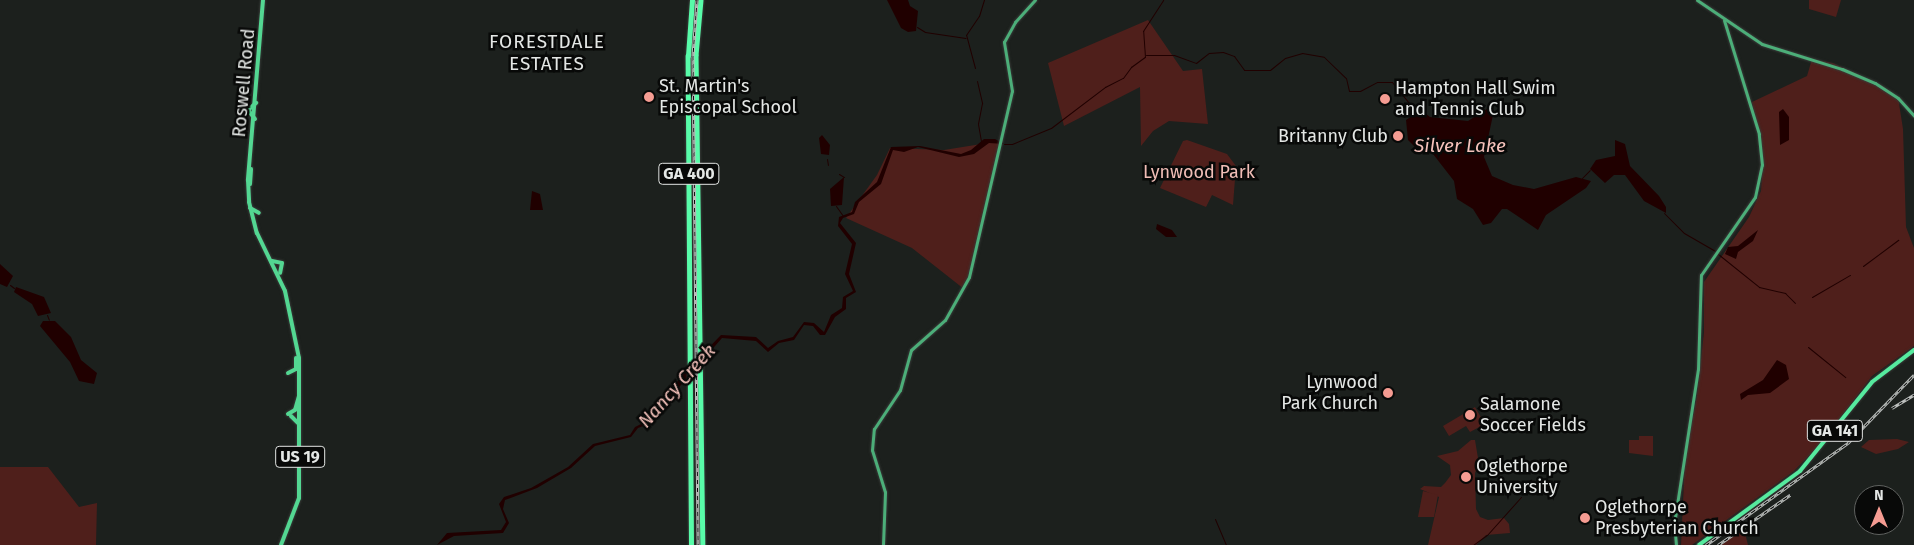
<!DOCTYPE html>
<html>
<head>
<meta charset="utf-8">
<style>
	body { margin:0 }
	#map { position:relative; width:1914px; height:545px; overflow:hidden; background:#1c201d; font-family:"Fira Sans",sans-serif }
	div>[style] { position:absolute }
	.green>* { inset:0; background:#4f1f1b }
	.water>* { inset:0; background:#200000 }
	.stream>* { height:1px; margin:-0.5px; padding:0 0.5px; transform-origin:0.5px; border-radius:0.5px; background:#200000 }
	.roads { filter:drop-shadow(0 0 1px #383c39) drop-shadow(0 0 1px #383c39) }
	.secondary>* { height:3px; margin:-1.5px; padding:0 1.5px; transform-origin:1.5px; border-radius:1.5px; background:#4cae79 }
	.primary>* { height:4px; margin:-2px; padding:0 2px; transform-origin:2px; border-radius:2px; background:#53d792 }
	.trunk>* { height:4px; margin:-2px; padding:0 2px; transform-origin:2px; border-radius:2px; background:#56ea9e }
	.motorway>* { height:4.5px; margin:-2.25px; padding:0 2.25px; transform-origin:2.25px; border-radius:2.25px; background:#58fca9 }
	.rail>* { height:3px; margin-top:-1.5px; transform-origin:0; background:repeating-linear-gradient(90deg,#080908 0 4px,#bcbfbd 0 8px); box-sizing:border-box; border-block:1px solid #bcbfbd }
	.dots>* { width:14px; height:14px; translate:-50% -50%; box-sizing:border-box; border:2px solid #080908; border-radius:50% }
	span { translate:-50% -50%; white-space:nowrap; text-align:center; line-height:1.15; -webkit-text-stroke:5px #080908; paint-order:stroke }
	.shield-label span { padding:1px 4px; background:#080908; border:1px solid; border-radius:4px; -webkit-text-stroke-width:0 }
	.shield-label { font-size:16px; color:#e4e7e5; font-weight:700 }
	.street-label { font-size:18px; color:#e4e7e5 }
	.poi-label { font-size:18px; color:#e4e7e5 }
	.left { translate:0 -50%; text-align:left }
	.right { translate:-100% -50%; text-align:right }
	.park-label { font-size:18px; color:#f0bdb6 }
	.neighbourhood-label { font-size:19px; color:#e4e7e5; letter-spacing:1px }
	.water-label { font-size:19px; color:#f5c2bb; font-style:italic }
	.north { position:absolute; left:1854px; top:485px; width:50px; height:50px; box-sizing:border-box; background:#080908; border:1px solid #606260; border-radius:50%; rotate:0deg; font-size:14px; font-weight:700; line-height:20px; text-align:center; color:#e4e7e5 }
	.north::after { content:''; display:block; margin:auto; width:18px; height:22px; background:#f59c92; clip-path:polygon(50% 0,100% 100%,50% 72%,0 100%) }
</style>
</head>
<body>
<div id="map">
	<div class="green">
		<div style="clip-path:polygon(1809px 0,1841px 0,1836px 17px,1809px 9px)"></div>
		<div style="clip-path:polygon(1148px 20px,1183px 71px,1202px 69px,1208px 124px,1169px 121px,1153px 131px,1141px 146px,1140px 87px,1064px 126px,1048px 63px)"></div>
		<div style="clip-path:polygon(1812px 59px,1833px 63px,1883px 86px,1898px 97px,1903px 129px,1906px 227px,1914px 248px,1914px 346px,1872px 376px,1822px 442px,1794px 471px,1692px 545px,1681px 545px,1685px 459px,1697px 396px,1704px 332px,1704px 282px,1749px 217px,1761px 191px,1763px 158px,1752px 102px,1807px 76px)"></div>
		<div style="clip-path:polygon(1187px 140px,1227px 154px,1236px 166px,1233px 205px,1212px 195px,1206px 207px,1160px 188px,1183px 141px)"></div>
		<div style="clip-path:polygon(1000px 141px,978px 245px,964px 289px,912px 248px,846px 218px,877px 175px,890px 148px,944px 150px)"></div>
		<div style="clip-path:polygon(1475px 407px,1485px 424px,1470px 432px,1466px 426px,1449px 436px,1443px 426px)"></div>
		<div style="clip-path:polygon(1639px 436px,1653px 436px,1653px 456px,1629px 453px,1629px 440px,1639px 440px)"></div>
		<div style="clip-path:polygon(1897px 439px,1909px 442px,1898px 449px,1876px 454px,1861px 447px,1869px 440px)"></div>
		<div style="clip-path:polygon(1471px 440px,1475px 440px,1479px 464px,1475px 473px,1476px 509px,1480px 517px,1488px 520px,1504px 518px,1509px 524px,1510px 533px,1486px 535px,1476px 545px,1428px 545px,1439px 497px,1420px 489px,1424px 486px,1441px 487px,1445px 483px,1451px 475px,1450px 465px,1437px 456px,1458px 451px)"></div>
		<div style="clip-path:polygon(0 467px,48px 467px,79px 507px,97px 503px,96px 545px,0 545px)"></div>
		<div style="clip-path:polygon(1423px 491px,1438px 495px,1434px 517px,1418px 517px)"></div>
		<div style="clip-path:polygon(1744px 529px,1748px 545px,1721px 545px)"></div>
	</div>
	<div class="water">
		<div style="clip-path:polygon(887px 0,908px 0,910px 6px,918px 11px,916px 31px,908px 32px,901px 28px)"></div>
		<div style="clip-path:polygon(1490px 107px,1493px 115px,1484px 157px,1492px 176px,1513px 185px,1534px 189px,1576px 177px,1591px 181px,1586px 188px,1546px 215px,1538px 230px,1507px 209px,1502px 209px,1491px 223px,1483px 225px,1473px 209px,1457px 199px,1454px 181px,1433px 154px,1416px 148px,1408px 140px,1406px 120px,1421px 110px,1430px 117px,1468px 121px)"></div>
		<div style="clip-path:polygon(1783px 109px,1789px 117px,1789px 140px,1780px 145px,1779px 112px)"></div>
		<div style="clip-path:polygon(822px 135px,830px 145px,829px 155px,821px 154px,819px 138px)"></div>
		<div style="clip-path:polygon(984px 139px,995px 139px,1004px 144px,989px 143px,974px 154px,959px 157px,918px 147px,904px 152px,893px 150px,881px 184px,859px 202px,854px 214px,843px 218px,840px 223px,856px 243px,849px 274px,856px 292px,846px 298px,846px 309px,835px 317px,825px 335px,820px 335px,813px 326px,804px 325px,794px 340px,779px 343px,768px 352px,756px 341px,722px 338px,646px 425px,638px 428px,631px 437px,595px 446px,571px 468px,537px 488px,505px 500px,503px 509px,509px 523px,503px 533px,454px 536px,437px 545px,447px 533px,501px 530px,506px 522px,499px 504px,504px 497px,531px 488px,568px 467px,593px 444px,630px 435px,635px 427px,645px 422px,685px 372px,721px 335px,756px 337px,768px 348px,778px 341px,793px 337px,804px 322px,814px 323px,824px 332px,831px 315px,842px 308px,843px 297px,853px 291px,845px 274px,852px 244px,838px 226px,839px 217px,852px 212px,855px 202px,877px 182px,891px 147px,920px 146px,961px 154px,971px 150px)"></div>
		<div style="clip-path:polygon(1615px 140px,1625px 144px,1630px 166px,1659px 196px,1666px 207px,1666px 213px,1644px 201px,1625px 175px,1614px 175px,1605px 183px,1590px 169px,1596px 160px,1615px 156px)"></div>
		<div style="clip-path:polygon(844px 177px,842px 205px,831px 206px,830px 189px)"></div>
		<div style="clip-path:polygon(532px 191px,540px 194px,543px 210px,530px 210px)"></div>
		<div style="clip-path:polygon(1157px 224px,1172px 230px,1177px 237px,1166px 237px,1156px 229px)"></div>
		<div style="clip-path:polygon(1758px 230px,1753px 241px,1738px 252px,1736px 259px,1725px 254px,1728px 247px,1738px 246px)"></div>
		<div style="clip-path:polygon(0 264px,13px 276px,7px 287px,0 284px)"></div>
		<div style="clip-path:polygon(16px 287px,44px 297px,51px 313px,38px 316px,32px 304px,14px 292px)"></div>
		<div style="clip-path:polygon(43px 321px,55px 321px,71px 337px,81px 360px,97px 373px,94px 384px,79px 381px,70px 362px,40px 326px)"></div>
		<div style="clip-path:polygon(1777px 360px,1786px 365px,1789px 379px,1770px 393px,1748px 395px,1741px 400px,1740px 394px,1763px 380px)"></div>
	</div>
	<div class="stream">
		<div style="left:917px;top:27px;width:9px;rotate:32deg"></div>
		<div style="left:925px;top:32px;width:41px;rotate:8.3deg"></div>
		<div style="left:1146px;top:55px;width:28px"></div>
		<div style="left:1174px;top:55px;width:23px;rotate:20deg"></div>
		<div style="left:1196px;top:63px;width:16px;rotate:-38deg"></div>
		<div style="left:1209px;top:53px;width:14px;rotate:-4deg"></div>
		<div style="left:1223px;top:52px;width:12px;rotate:20deg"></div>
		<div style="left:1234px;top:56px;width:17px;rotate:54deg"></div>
		<div style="left:1244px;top:70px;width:26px"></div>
		<div style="left:1270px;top:70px;width:19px;rotate:-39deg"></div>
		<div style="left:1285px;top:58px;width:18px;rotate:-16deg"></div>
		<div style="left:1302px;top:53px;width:22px;rotate:10deg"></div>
		<div style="left:1324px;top:57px;width:30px;rotate:44deg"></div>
		<div style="left:1346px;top:78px;width:13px;rotate:77deg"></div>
		<div style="left:1349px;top:91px;width:11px"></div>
		<div style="left:1360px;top:91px;width:19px;rotate:-28deg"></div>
		<div style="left:1377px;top:82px;width:15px"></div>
		<div style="left:1392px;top:82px;width:40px;rotate:51deg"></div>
		<div style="left:975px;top:68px;width:34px;rotate:-105deg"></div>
		<div style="left:966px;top:35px;width:23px;rotate:-56deg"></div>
		<div style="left:979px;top:16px;width:17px;rotate:-73deg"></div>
		<div style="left:977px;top:81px;width:23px;rotate:77deg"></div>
		<div style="left:982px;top:103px;width:21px;rotate:101deg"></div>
		<div style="left:978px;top:124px;width:17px;rotate:80deg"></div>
		<div style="left:1004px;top:144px;width:8px"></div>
		<div style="left:1012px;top:144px;width:42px;rotate:-22.3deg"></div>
		<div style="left:1051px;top:128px;width:68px;rotate:-37.2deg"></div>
		<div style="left:1105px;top:87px;width:20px;rotate:-27deg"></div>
		<div style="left:1123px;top:78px;width:14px;rotate:-54deg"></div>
		<div style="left:1131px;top:67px;width:17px;rotate:-36deg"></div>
		<div style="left:1145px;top:57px;width:26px;rotate:-94deg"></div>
		<div style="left:1143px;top:31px;width:37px;rotate:-57deg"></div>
		<div style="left:827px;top:159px;width:6px;rotate:81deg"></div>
		<div style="left:839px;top:174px;width:6px;rotate:31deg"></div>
		<div style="left:1582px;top:178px;width:11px;rotate:-45deg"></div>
		<div style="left:836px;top:206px;width:12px;rotate:55deg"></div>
		<div style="left:1664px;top:213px;width:28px;rotate:45deg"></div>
		<div style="left:1684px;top:233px;width:36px;rotate:30deg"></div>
		<div style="left:1718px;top:254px;width:53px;rotate:38.8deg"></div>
		<div style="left:1759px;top:287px;width:27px;rotate:13deg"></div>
		<div style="left:1785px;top:293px;width:14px;rotate:45deg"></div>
		<div style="left:1863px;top:266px;width:44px;rotate:-36.6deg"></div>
		<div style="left:10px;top:285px;width:5px;rotate:37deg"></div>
		<div style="left:1812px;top:297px;width:44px;rotate:-30.1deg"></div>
		<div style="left:47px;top:315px;width:5px;rotate:68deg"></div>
		<div style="left:1808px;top:347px;width:48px;rotate:39deg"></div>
		<div style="left:1215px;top:519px;width:28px;rotate:67deg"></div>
		<div style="left:1473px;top:545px;width:17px;rotate:-36deg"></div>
		<div style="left:1487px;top:535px;width:51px;rotate:-48.2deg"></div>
	</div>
	<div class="roads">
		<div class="secondary">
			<div style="left:1697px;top:0;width:78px;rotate:34.1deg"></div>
			<div style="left:1762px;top:44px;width:84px;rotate:17.4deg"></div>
			<div style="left:1842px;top:69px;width:36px;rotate:23deg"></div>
			<div style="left:1875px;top:83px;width:27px;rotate:33deg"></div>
			<div style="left:1898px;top:98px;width:24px;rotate:48deg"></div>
			<div style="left:883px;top:545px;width:53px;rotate:-87.8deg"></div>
			<div style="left:885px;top:492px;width:44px;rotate:-107.2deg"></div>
			<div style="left:872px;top:450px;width:21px;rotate:-85deg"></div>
			<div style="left:874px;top:429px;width:47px;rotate:-56.3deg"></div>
			<div style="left:900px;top:390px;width:41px;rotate:-74.6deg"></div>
			<div style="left:911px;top:350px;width:45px;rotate:-41.4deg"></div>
			<div style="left:945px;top:320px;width:49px;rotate:-60.8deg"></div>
			<div style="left:969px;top:277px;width:191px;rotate:-77deg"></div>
			<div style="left:1012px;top:91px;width:50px;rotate:-99.3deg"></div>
			<div style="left:1004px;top:42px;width:23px;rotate:-61deg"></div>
			<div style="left:1015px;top:22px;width:30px;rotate:-48deg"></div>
			<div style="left:1676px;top:545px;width:21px;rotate:-95deg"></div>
			<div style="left:1674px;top:524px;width:157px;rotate:-81.2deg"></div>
			<div style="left:1698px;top:369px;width:94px;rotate:-88.2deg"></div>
			<div style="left:1701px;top:275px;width:95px;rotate:-55.3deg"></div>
			<div style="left:1755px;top:197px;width:33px;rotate:-78deg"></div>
			<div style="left:1762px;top:165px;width:31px;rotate:-96deg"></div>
			<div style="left:1759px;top:134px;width:119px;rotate:-107.1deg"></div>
		</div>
		<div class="primary">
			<div style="left:263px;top:0;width:181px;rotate:94.8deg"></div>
			<div style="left:248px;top:180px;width:22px;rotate:87deg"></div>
			<div style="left:249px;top:202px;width:32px;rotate:76deg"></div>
			<div style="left:257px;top:233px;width:64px;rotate:64.2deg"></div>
			<div style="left:285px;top:291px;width:68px;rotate:78.2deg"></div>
			<div style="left:299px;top:358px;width:140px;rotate:90deg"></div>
			<div style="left:299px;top:498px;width:50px;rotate:111deg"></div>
			<div style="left:255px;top:119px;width:11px;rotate:-128deg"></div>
			<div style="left:248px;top:110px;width:11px;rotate:-41deg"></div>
			<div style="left:250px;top:184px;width:15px;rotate:-86deg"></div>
			<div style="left:250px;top:208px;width:10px;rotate:29deg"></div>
			<div style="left:272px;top:261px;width:10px;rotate:11deg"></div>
			<div style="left:282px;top:263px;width:10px;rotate:101deg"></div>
			<div style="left:288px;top:373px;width:9px;rotate:-27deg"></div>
			<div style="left:296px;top:369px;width:11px;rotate:-90deg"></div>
			<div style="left:288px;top:414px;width:8px;rotate:-30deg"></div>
			<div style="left:295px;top:410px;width:15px;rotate:-74deg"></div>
			<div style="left:291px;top:416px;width:10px;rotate:45deg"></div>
		</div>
		<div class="trunk">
			<div style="left:1699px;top:545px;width:125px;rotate:-36.2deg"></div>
			<div style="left:1800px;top:471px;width:114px;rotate:-51deg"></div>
			<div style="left:1872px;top:382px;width:53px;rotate:-37.3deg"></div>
		</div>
		<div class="motorway">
			<div style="left:701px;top:0;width:55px;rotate:95.2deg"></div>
			<div style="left:696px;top:55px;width:490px;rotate:89.2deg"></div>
			<div style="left:691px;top:545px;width:489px;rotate:-90.4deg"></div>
			<div style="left:688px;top:56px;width:56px;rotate:-85.9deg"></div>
		</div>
	</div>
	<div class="rail">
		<div style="left:697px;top:0;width:56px;rotate:94.1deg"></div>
		<div style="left:693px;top:56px;width:489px;rotate:89.4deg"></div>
		<div style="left:1892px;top:408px;width:26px;rotate:-31deg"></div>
		<div style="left:1706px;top:545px;width:175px;rotate:-35.7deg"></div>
		<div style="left:1848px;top:443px;width:95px;rotate:-45.9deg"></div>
		<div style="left:1718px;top:545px;width:88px;rotate:-34.8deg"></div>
	</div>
	<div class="dots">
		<div style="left:649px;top:97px;background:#f59c92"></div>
		<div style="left:1385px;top:99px;background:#f59c92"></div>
		<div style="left:1398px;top:136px;background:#f59c92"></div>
		<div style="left:1388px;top:393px;background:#f59c92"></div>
		<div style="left:1470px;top:415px;background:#f59c92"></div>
		<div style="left:1466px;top:477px;background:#f59c92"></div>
		<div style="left:1585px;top:518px;background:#f59c92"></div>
	</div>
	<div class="shield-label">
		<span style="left:689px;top:174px">GA 400</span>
		<span style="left:1835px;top:431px">GA 141</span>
		<span style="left:300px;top:457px">US 19</span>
	</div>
	<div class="street-label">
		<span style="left:244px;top:83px;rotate:-85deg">Roswell Road</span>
	</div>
	<div class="poi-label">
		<span class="left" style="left:659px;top:97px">St. Martin's<br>Episcopal School</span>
		<span class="left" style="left:1395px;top:99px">Hampton Hall Swim<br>and Tennis Club</span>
		<span class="right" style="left:1388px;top:136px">Britanny Club</span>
		<span class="right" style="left:1378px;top:393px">Lynwood<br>Park Church</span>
		<span class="left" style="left:1480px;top:415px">Salamone<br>Soccer Fields</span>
		<span class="left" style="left:1476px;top:477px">Oglethorpe<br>University</span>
		<span class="left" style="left:1595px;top:518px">Oglethorpe<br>Presbyterian Church</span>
	</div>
	<div class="park-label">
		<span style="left:1199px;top:172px">Lynwood Park</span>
	</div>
	<div class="neighbourhood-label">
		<span style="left:547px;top:53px">FORESTDALE<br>ESTATES</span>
	</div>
	<div class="water-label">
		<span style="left:1460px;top:146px">Silver Lake</span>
		<span style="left:677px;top:386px;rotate:-48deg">Nancy Creek</span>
	</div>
	<div class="north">N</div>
</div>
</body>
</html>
